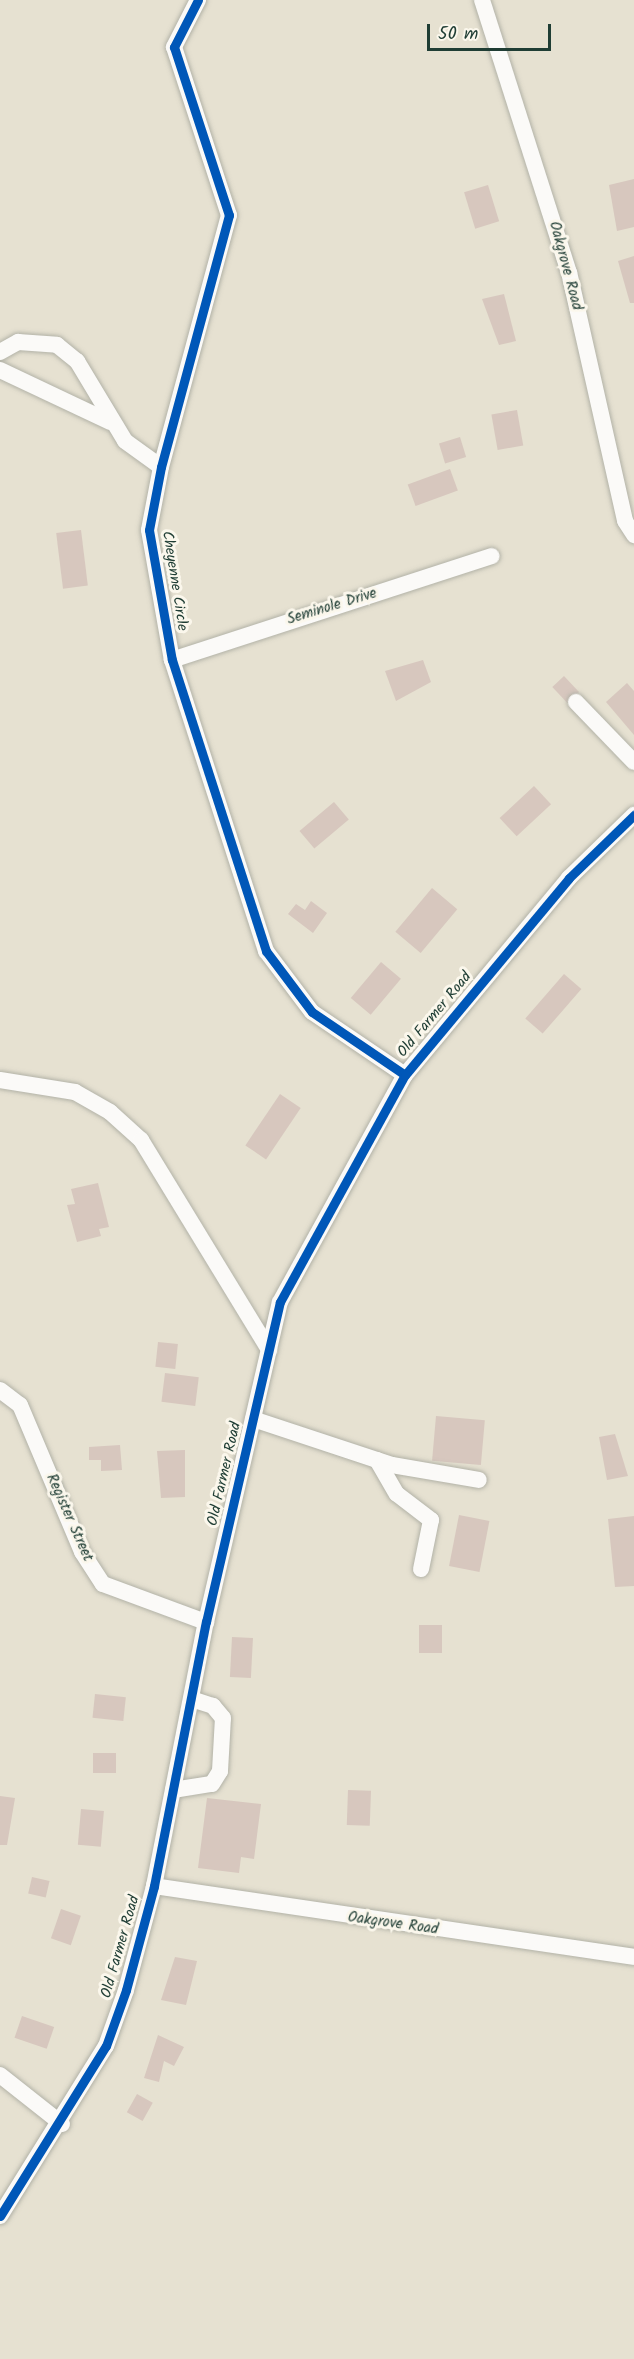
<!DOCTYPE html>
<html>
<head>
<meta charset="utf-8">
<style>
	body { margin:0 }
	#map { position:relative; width:634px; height:2359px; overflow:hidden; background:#e6e1d1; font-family:Kalam,sans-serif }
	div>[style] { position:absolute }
	.building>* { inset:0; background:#d7c7be; transform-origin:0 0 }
	.roads { filter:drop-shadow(0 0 2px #b2b2a7) drop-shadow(0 0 2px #b2b2a7) }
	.minor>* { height:16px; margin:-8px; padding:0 8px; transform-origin:8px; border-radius:8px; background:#fbfaf8 }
	.cycleway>* { height:9px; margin:-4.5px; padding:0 4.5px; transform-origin:4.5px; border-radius:4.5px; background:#0057b8 }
	span { translate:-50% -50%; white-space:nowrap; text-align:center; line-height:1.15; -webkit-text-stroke:6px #fbf7ec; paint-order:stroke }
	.street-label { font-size:15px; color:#1f3d34 }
	.scale { position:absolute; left:427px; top:24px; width:124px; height:27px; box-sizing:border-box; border:3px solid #1f3d34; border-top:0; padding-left:8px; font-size:18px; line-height:21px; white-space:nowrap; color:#1f3d34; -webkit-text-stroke:4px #fbf7ec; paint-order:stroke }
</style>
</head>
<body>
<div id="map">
	<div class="building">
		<div style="clip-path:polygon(634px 179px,634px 227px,617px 231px,609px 185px)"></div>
		<div style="left:488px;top:185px;width:38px;height:25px;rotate:73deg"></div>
		<div style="clip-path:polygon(634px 256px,634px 303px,630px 303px,618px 261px)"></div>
		<div style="clip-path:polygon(504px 294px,516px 341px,499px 345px,482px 299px)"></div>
		<div style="left:517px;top:410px;width:36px;height:26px;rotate:80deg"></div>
		<div style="left:460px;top:437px;width:21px;height:22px;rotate:73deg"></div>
		<div style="left:450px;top:469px;width:23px;height:45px;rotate:70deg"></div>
		<div style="left:81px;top:530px;width:56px;height:25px;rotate:83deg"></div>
		<div style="clip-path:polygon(423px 660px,431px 682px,396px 701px,385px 671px)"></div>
		<div style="left:564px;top:676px;width:22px;height:16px;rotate:47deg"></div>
		<div style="clip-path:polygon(627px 683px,634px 691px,634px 735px,606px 702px)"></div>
		<div style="left:534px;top:786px;width:25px;height:47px;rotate:47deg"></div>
		<div style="left:334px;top:802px;width:23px;height:45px;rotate:50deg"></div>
		<div style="left:432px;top:888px;width:33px;height:57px;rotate:40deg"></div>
		<div style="clip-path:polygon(311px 901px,327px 913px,313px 933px,288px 914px,296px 904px,305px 910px)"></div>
		<div style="left:381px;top:962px;width:26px;height:47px;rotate:40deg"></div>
		<div style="left:564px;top:974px;width:23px;height:59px;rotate:41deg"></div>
		<div style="left:280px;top:1094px;width:25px;height:62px;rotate:34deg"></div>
		<div style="clip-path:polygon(98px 1183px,109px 1227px,99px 1229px,101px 1236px,77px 1242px,67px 1205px,75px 1204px,71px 1189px)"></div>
		<div style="left:158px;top:1342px;width:20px;height:25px;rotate:6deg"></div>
		<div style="left:165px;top:1373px;width:34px;height:29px;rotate:7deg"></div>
		<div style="left:436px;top:1416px;width:49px;height:45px;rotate:5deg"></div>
		<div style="clip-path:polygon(615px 1434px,628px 1476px,607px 1480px,599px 1437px)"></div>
		<div style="clip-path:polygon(120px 1445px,122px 1470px,101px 1471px,101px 1460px,89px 1460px,89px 1447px)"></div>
		<div style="clip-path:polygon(185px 1450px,185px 1497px,161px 1498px,157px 1451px)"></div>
		<div style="left:459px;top:1515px;width:31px;height:52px;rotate:11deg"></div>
		<div style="clip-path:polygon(634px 1516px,634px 1586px,615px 1587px,608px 1519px)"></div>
		<div style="left:442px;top:1625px;width:28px;height:23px;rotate:90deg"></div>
		<div style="left:232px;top:1637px;width:21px;height:40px;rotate:3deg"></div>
		<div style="left:95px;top:1694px;width:31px;height:24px;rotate:6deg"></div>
		<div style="left:93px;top:1753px;width:23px;height:20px"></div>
		<div style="left:348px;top:1790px;width:23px;height:35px;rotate:2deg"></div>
		<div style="clip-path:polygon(0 1796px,15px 1798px,7px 1845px,0 1845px)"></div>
		<div style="clip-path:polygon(207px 1798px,261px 1804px,254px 1859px,241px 1857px,239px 1873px,198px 1868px)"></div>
		<div style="left:81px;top:1809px;width:23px;height:36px;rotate:5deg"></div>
		<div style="left:32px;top:1877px;width:18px;height:17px;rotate:13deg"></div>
		<div style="left:61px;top:1909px;width:21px;height:31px;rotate:19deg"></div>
		<div style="clip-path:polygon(175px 1957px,197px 1961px,186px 2005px,161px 2000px)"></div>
		<div style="left:22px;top:2016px;width:34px;height:23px;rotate:19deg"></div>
		<div style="clip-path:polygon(158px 2035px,184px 2047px,174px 2066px,164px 2061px,159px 2082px,144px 2078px)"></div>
		<div style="left:137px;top:2094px;width:18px;height:21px;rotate:29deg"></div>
	</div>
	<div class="roads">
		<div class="minor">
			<div style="left:198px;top:0;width:53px;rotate:117.1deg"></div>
			<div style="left:174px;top:47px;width:177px;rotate:71.9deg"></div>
			<div style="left:229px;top:215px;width:261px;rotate:105.1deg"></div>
			<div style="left:161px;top:467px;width:64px;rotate:100.8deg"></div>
			<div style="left:149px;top:530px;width:132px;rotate:80deg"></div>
			<div style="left:172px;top:660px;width:306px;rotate:72.1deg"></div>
			<div style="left:266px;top:951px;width:76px;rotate:53deg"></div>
			<div style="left:312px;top:1012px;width:112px;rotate:34.1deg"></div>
			<div style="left:482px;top:0;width:286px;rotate:72.3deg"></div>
			<div style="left:569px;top:272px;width:255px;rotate:77.3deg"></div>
			<div style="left:625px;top:521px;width:17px;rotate:57deg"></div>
			<div style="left:0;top:352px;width:21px;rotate:-29deg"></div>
			<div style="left:18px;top:342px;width:39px;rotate:4deg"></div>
			<div style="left:57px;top:345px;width:26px;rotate:39deg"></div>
			<div style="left:77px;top:361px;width:93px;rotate:59deg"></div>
			<div style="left:125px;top:441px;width:44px;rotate:35.8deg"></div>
			<div style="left:0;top:370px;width:122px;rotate:25.3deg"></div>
			<div style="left:172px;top:660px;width:336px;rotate:-18deg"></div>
			<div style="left:576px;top:702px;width:83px;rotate:46deg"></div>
			<div style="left:0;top:1080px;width:76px;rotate:9.1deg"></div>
			<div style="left:75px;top:1092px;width:40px;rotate:29.7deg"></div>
			<div style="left:110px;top:1112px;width:42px;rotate:42.1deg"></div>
			<div style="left:141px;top:1140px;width:246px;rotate:58.6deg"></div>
			<div style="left:0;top:1390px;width:25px;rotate:37deg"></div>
			<div style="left:20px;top:1405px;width:160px;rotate:67.1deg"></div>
			<div style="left:82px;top:1552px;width:38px;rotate:57deg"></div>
			<div style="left:103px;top:1584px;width:110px;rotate:20.3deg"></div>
			<div style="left:253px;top:1419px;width:146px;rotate:18.3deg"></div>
			<div style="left:392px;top:1465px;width:88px;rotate:9.8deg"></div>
			<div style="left:377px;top:1460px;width:39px;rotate:60deg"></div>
			<div style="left:397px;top:1494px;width:43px;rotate:37.4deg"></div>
			<div style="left:431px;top:1520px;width:50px;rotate:101.5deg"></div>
			<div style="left:173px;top:1790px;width:39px;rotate:-9deg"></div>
			<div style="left:212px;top:1784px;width:15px;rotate:-58deg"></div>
			<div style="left:220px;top:1771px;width:53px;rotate:-86.8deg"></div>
			<div style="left:223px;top:1718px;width:16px;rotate:-130deg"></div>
			<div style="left:213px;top:1706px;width:23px;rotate:-162deg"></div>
			<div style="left:154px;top:1886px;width:485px;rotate:8.4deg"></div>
			<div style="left:0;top:2075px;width:79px;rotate:38.3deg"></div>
			<div style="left:0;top:2216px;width:200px;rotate:-58.1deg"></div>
			<div style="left:106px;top:2046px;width:59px;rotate:-70.3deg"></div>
			<div style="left:126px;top:1990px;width:108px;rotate:-74.9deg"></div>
			<div style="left:154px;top:1886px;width:269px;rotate:-78.9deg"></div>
			<div style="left:206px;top:1622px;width:328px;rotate:-77deg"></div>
			<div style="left:280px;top:1302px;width:259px;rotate:-61.2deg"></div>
			<div style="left:405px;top:1075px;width:256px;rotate:-50.2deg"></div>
			<div style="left:569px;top:878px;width:91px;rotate:-44.1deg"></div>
		</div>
	</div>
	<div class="cycleway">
		<div style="left:198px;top:0;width:53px;rotate:117.1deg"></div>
		<div style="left:174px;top:47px;width:177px;rotate:71.9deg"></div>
		<div style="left:229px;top:215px;width:261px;rotate:105.1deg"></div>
		<div style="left:161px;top:467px;width:64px;rotate:100.8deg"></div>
		<div style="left:149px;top:530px;width:132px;rotate:80deg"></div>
		<div style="left:172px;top:660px;width:306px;rotate:72.1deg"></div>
		<div style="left:266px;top:951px;width:76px;rotate:53deg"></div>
		<div style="left:312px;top:1012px;width:112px;rotate:34.1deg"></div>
		<div style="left:0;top:2216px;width:200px;rotate:-58.1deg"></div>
		<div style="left:106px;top:2046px;width:59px;rotate:-70.3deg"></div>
		<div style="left:126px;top:1990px;width:108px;rotate:-74.9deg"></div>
		<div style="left:154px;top:1886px;width:269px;rotate:-78.9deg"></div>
		<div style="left:206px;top:1622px;width:328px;rotate:-77deg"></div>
		<div style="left:280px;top:1302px;width:259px;rotate:-61.2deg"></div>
		<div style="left:405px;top:1075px;width:256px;rotate:-50.2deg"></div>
		<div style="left:569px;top:878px;width:91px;rotate:-44.1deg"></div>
	</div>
	<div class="street-label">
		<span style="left:565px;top:266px;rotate:75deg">Oakgrove Road</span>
		<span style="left:174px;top:581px;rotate:81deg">Cheyenne Circle</span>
		<span style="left:332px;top:607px;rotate:-17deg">Seminole Drive</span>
		<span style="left:435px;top:1015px;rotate:-50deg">Old Farmer Road</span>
		<span style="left:225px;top:1474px;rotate:-77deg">Old Farmer Road</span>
		<span style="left:69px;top:1518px;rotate:66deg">Register Street</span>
		<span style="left:393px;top:1924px;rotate:8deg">Oakgrove Road</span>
		<span style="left:121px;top:1947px;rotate:-74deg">Old Farmer Road</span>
	</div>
	<div class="scale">50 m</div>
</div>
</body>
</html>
